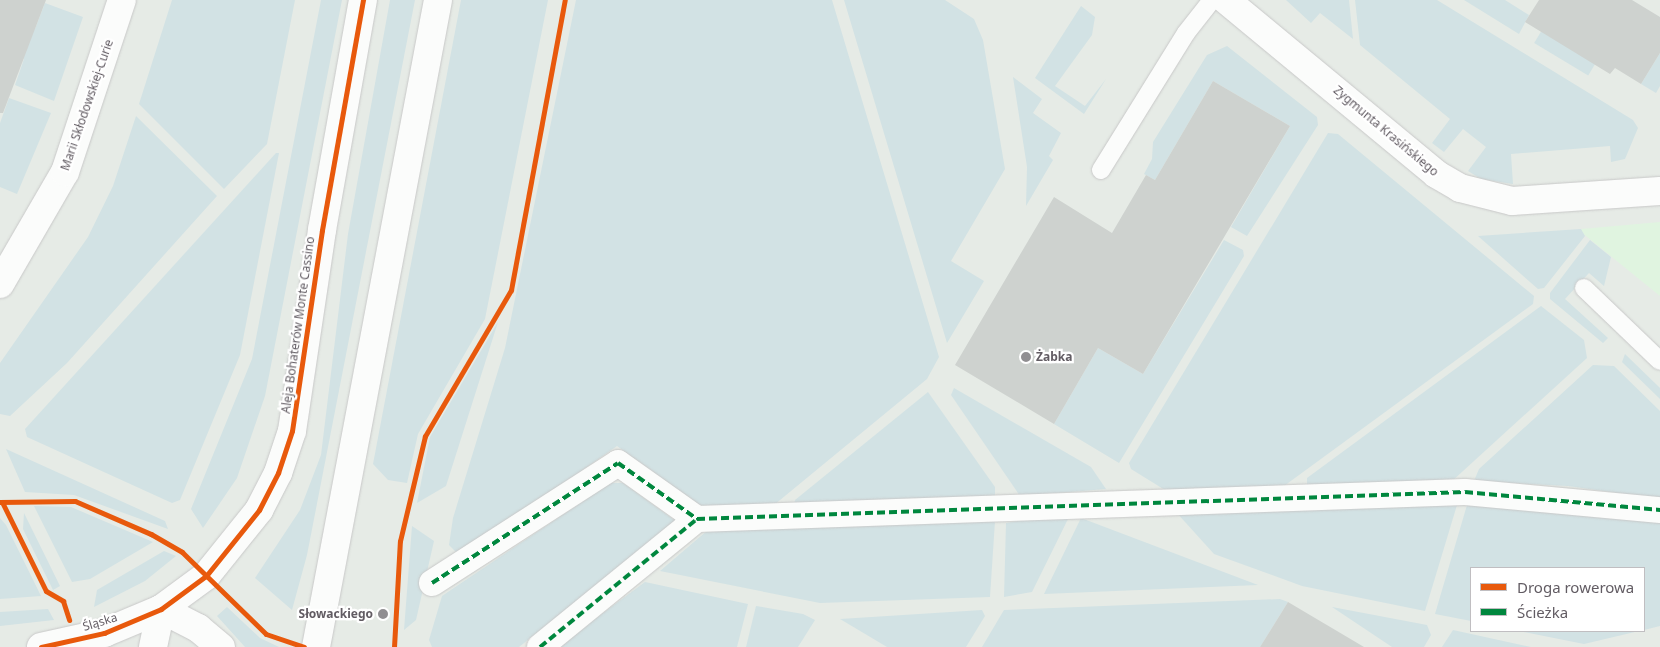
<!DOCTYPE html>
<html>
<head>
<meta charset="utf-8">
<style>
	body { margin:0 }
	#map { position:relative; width:1660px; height:647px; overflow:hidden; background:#e6ebe6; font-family:"Noto Sans",sans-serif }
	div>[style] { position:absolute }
	.commercial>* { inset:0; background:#e0f4e0 }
	.green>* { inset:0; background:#d2e2e4; transform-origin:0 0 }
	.building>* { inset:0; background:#ced2cf }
	.roads { filter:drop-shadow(0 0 1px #c8c8c8) drop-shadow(0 0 1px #c8c8c8) }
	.service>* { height:18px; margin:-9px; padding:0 9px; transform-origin:9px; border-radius:9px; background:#fbfcfb }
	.pedestrian>* { height:26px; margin:-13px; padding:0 13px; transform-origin:13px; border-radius:13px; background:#fbfcfb }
	.minor>* { height:28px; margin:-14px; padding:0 14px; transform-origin:14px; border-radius:14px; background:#fbfcfb }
	.tertiary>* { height:28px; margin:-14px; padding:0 14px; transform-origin:14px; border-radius:14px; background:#fbfcfb }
	.quiet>* { height:4px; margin-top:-2px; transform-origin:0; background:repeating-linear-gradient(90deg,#00873e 0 8px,transparent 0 12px) }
	.cycleway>* { height:5px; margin:-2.5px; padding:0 2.5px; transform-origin:2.5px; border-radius:2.5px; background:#e8590c }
	.dots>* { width:14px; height:14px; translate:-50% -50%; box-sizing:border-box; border:2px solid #fff; border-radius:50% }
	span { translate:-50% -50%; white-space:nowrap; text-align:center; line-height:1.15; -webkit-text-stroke:4.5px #fff; paint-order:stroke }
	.street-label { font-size:12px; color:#625c63 }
	.poi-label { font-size:12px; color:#625c63; font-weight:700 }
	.left { translate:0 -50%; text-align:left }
	.right { translate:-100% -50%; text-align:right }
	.legend { position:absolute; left:1470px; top:567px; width:175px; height:65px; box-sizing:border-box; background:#fff; border:1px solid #c0bec1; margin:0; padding:6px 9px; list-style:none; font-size:15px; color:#625c63 }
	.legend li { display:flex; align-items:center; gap:10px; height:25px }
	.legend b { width:25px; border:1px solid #c0bec1 }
</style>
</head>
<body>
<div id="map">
	<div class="commercial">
		<div style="clip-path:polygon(1660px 222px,1660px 296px,1581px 232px,1581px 229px)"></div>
	</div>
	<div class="green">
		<div style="clip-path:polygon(172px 0,295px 0,267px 144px,224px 189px,139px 104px)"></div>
		<div style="clip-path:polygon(321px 0,342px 0,265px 396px,237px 478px,203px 528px,191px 509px,252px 359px)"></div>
		<div style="clip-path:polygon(390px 0,415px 0,307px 555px,292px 610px,255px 578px,300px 510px,321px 455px,348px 234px)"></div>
		<div style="clip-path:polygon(461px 0,548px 0,485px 319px,418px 434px,407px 483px,388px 480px,373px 464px)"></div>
		<div style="clip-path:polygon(576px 0,832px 0,939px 357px,927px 379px,774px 505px,703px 508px,617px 446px,460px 556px,449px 545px,453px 518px,505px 348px)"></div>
		<div style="clip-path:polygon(844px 0,945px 0,974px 19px,983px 40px,1005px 169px,951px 261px,984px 281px,947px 343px)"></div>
		<div style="clip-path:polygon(1286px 0,1349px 0,1353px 39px,1320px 13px,1311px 23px)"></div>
		<div style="clip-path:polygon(1355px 0,1437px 0,1633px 120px,1638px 128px,1625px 159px,1611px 162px,1610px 146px,1511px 154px,1513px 184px,1481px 179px,1468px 171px,1486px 147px,1463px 129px,1444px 152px,1432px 143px,1450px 119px,1360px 45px)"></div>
		<div style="clip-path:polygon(1464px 0,1505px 0,1529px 15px,1519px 34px)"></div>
		<div style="clip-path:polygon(45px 3px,83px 17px,54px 101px,15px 85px,24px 59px,17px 56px,28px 27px,35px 29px)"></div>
		<div style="clip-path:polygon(1081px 6px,1095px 17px,1092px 35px,1055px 86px,1085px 106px,1106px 79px,1084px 114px,1035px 78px)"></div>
		<div style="left:1545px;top:25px;width:63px;height:21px;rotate:31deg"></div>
		<div style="clip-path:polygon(1227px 46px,1317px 117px,1318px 125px,1247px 236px,1231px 227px,1290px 126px,1213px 81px,1155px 180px,1144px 174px,1152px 159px,1153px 142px,1207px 55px)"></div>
		<div style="clip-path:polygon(1660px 53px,1660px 86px,1656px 93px,1641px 84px)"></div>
		<div style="clip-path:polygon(1013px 77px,1042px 99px,1033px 113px,1061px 133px,1049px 156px,1053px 160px,1026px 206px,1027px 167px)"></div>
		<div style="clip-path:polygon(9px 98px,51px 113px,17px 194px,0 187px,0 123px)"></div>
		<div style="clip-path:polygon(136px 116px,217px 196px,67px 363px,10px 416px,0 414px,0 363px,88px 237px,113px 186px)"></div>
		<div style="clip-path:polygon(1328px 133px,1338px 134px,1534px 296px,1533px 304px,1284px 486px,1165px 490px,1131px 469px,1129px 463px)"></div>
		<div style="clip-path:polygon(276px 153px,279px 153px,240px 355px,180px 500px,172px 503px,27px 437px,25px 429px)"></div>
		<div style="clip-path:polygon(1581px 229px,1585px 236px,1544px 288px,1538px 289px,1478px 236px)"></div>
		<div style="clip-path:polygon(1224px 240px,1243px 250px,1244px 256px,1119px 463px,1054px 424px,1098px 348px,1143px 374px)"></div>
		<div style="clip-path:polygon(1590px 240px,1611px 257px,1604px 286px,1589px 273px,1565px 299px,1608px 338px,1603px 343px,1550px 299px,1550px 293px)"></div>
		<div style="clip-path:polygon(1541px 306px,1584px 340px,1587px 358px,1451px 482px,1307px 486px,1307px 478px)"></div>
		<div style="clip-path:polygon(498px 322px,446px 486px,417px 503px,430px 437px)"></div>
		<div style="clip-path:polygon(1625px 354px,1660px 388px,1660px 399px,1622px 362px)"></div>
		<div style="clip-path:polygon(1593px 365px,1614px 366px,1660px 411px,1660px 499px,1568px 486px,1474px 481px,1479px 469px)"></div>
		<div style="clip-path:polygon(954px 388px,1091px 467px,1106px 489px,1020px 496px,951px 395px)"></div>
		<div style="clip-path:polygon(928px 392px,995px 487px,995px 498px,794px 505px,795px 500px)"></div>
		<div style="clip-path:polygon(6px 449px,165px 521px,168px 529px,74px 495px,25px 492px)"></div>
		<div style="clip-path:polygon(610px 483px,623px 483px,677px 522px,519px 647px,432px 647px,429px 640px,442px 596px)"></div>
		<div style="clip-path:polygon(1457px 505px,1425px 611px,1302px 586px,1214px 554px,1176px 512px)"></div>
		<div style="clip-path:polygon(1467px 505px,1660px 521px,1660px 626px,1644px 630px,1644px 568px,1471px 568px,1471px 621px,1435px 614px)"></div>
		<div style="clip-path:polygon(34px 506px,71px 507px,153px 542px,90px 579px,72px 582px)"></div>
		<div style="clip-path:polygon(24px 513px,60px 586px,53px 590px,23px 529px)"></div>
		<div style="clip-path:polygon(0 518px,6px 525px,41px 596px,0 599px)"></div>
		<div style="clip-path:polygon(1035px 518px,1068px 519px,1032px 592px,1004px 597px,1006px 523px)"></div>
		<div style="clip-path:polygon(1081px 518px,1258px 585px,1044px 594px)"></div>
		<div style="clip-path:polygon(995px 521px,990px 597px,820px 603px,660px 571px,708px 530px)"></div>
		<div style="clip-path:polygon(412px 526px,434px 541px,416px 620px,404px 630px)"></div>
		<div style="clip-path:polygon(164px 551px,176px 556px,145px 581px,94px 607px,97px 590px)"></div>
		<div style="clip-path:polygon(645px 582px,748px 604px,737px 647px,557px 647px)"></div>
		<div style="clip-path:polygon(1280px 599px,1288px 602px,1260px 647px,982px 647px,1004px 610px)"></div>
		<div style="clip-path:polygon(756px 606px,803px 614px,815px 620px,798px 647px,746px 647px)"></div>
		<div style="clip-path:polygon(227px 607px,260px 638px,279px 647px,245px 647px,217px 616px)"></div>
		<div style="clip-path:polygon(1332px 607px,1427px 625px,1431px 635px,1424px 647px,1392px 647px)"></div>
		<div style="clip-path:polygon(48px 609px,54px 620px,0 626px,0 612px)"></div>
		<div style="clip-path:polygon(982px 610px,985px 616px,966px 647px,887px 647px,840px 619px)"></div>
		<div style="clip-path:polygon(1453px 630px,1531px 647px,1442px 647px)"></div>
		<div style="clip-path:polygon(1519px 631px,1639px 631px,1584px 644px)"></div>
	</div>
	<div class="building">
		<div style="clip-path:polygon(0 0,46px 0,3px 113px,0 113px)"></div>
		<div style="clip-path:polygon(1539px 0,1632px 0,1660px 17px,1660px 53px,1641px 84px,1615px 68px,1610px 74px,1525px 22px)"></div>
		<div style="clip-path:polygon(1213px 81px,1290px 126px,1143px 374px,1098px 348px,1054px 424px,955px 365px,1054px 197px,1112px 233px,1146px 175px,1155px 180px)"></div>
		<div style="clip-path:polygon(1288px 602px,1364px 647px,1260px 647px)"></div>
	</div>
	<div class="roads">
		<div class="service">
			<div style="left:1101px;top:170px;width:161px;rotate:-58.2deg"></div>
			<div style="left:1186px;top:33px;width:42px;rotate:-51.8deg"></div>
			<div style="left:1584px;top:288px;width:105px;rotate:43.8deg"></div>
		</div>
		<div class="pedestrian">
			<div style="left:432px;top:583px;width:221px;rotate:-32.8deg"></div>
			<div style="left:618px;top:463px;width:97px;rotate:35.3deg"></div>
			<div style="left:697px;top:519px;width:768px;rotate:-2.01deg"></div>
			<div style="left:1465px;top:492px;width:196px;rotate:5.3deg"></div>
			<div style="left:540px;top:647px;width:203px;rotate:-39.2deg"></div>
		</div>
		<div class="minor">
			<div style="left:1226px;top:0;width:273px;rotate:39.6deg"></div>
			<div style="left:1436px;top:174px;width:28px;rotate:30deg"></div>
			<div style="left:1460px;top:188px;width:54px;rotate:14deg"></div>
			<div style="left:1512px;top:201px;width:148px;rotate:-3.9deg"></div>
			<div style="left:0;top:284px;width:129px;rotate:-59.9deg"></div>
			<div style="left:65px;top:172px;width:181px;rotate:-71.7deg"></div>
		</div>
		<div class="tertiary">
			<div style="left:161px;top:609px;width:42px;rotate:27.2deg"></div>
			<div style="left:198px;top:628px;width:30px;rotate:40deg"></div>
			<div style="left:41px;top:647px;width:65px;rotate:-12.5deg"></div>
			<div style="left:104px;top:633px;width:62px;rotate:-22.8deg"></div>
			<div style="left:161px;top:609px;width:56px;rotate:-36.3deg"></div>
			<div style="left:206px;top:576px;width:85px;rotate:-51.2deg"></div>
			<div style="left:259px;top:510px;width:42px;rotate:-62.8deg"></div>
			<div style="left:278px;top:473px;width:44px;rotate:-71.6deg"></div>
			<div style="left:292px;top:431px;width:203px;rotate:-81.5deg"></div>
			<div style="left:322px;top:230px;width:234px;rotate:-79.9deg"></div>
			<div style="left:153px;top:647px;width:39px;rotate:-78deg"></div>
			<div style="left:316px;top:647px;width:658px;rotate:-79.32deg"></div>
		</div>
	</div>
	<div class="quiet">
		<div style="left:432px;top:583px;width:221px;rotate:-32.8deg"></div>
		<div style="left:618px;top:463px;width:97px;rotate:35.3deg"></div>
		<div style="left:697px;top:519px;width:768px;rotate:-2.01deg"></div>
		<div style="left:1465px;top:492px;width:196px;rotate:5.3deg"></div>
		<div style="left:540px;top:647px;width:203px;rotate:-39.2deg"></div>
	</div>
	<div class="cycleway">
		<div style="left:0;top:502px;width:75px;rotate:-0.8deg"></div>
		<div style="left:75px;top:501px;width:83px;rotate:23.5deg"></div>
		<div style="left:151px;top:534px;width:36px;rotate:30deg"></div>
		<div style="left:182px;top:552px;width:117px;rotate:44.3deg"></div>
		<div style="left:266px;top:634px;width:40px;rotate:18.9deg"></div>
		<div style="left:2px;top:502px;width:99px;rotate:63.7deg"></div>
		<div style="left:46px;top:591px;width:20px;rotate:30deg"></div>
		<div style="left:63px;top:601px;width:20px;rotate:72deg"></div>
		<div style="left:41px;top:647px;width:65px;rotate:-12.5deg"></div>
		<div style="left:104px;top:633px;width:62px;rotate:-22.8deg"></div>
		<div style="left:161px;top:609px;width:56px;rotate:-36.3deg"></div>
		<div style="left:206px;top:576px;width:85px;rotate:-51.2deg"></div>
		<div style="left:259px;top:510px;width:42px;rotate:-62.8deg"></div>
		<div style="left:278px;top:473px;width:44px;rotate:-71.6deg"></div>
		<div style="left:292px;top:431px;width:203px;rotate:-81.5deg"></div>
		<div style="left:322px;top:230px;width:234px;rotate:-79.9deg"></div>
		<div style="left:394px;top:647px;width:106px;rotate:-86.8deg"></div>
		<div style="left:400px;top:541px;width:108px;rotate:-76.6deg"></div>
		<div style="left:425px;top:436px;width:169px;rotate:-59.5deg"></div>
		<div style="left:511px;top:290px;width:295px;rotate:-79.5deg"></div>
	</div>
	<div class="dots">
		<div style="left:1026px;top:357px;background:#908e91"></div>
		<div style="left:383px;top:614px;background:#908e91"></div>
	</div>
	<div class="street-label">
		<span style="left:87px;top:105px;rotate:-71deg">Marii Skłodowskiej-Curie</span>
		<span style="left:1386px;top:131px;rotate:40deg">Zygmunta Krasińskiego</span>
		<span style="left:298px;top:325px;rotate:-82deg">Aleja Bohaterów Monte Cassino</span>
		<span style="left:100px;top:622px;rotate:-17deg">Śląska</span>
	</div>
	<div class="poi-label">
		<span class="left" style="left:1036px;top:357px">Żabka</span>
		<span class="right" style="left:373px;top:614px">Słowackiego</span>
	</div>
	<ul class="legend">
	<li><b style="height:6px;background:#e8590c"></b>Droga rowerowa</li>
	<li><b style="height:6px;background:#00873e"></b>Ścieżka</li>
	</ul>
</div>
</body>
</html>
